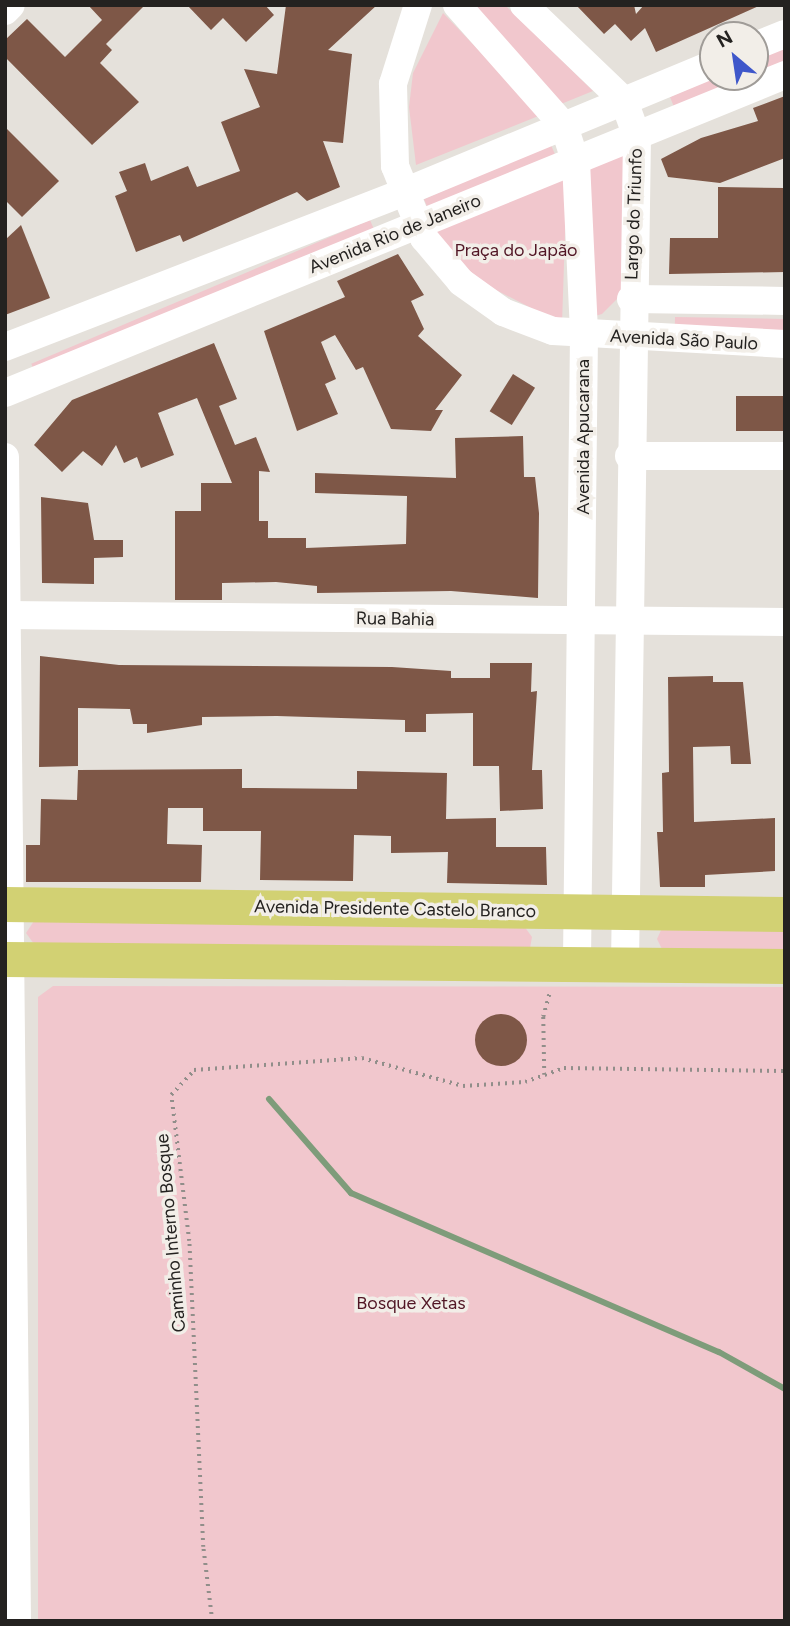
<!DOCTYPE html>
<html>
<head>
<meta charset="utf-8">
<style>
	body { margin:0 }
	#map { position:relative; width:790px; height:1626px; overflow:hidden; background:#e5e1db; font-family:Figtree,sans-serif }
	div>[style] { position:absolute }
	.green>* { inset:0; background:#f1c7cd; transform-origin:0 0 }
	.stream>* { height:6px; margin:-3px; padding:0 3px; transform-origin:3px; border-radius:3px; background:#7e9c7a }
	.building>* { inset:0; background:#7e5747; transform-origin:0 0 }
	.round { border-radius:50% }
	.path>* { height:3.5px; margin-top:-1.75px; transform-origin:0; background:repeating-linear-gradient(90deg,#918e8a 0 2px,transparent 0 7px) }
	.minor>* { height:28px; margin:-14px; padding:0 14px; transform-origin:14px; border-radius:14px; background:#fff }
	.major>* { height:35px; margin:-17.5px; padding:0 17.5px; transform-origin:17.5px; border-radius:17.5px; background:#d2d173 }
	span { translate:-50% -50%; white-space:nowrap; text-align:center; line-height:1.15; -webkit-text-stroke:7px #f2eee8; paint-order:stroke }
	.street-label { font-size:18px; color:#242220 }
	.park-label { font-size:18px; color:#511625 }
	.frame { position:absolute; inset:0; border:7px solid #242220; pointer-events:none }
	.north { position:absolute; left:699px; top:21px; width:70px; height:70px; box-sizing:border-box; background:#f2eee8; border:2px solid #a09c98; border-radius:50%; rotate:331deg; font-size:19px; font-weight:700; line-height:28px; text-align:center; color:#242220 }
	.north::after { content:''; display:block; margin:auto; width:24px; height:32px; background:#3f57ca; clip-path:polygon(50% 0,100% 100%,50% 72%,0 100%) }
</style>
</head>
<body>
<div id="map">
	<div class="green">
		<div style="clip-path:polygon(462px 5px,505px 5px,593px 91px,561px 104px)"></div>
		<div style="clip-path:polygon(443px 13px,541px 115px,416px 165px,409px 107px,413px 73px)"></div>
		<div style="clip-path:polygon(785px 48px,785px 66px,676px 112px,670px 97px,716px 77px,755px 77px,755px 61px)"></div>
		<div style="left:550px;top:143px;width:17px;height:138px;rotate:66deg"></div>
		<div style="clip-path:polygon(625px 152px,622px 294px,602px 314px,578px 321px,583px 169px)"></div>
		<div style="clip-path:polygon(567px 174px,562px 324px,471px 277px,435px 230px)"></div>
		<div style="left:370px;top:220px;width:15px;height:368px;rotate:67deg"></div>
		<div style="left:675px;top:317px;width:110px;height:18px;rotate:1deg"></div>
		<div style="clip-path:polygon(34px 921px,524px 926px,532px 937px,530px 948px,34px 944px,26px 933px)"></div>
		<div style="clip-path:polygon(785px 927px,785px 954px,662px 949px,657px 939px,662px 928px)"></div>
		<div style="clip-path:polygon(53px 986px,785px 987px,785px 1621px,38px 1621px,38px 997px)"></div>
	</div>
	<div class="stream">
		<div style="left:269px;top:1099px;width:125px;rotate:48.9deg"></div>
		<div style="left:351px;top:1193px;width:401px;rotate:23.4deg"></div>
		<div style="left:719px;top:1352px;width:76px;rotate:29.3deg"></div>
	</div>
	<div class="building">
		<div style="clip-path:polygon(88px 5px,145px 5px,106px 44px,112px 50px,100px 63px,139px 102px,92px 145px,5px 57px,5px 40px,27px 19px,65px 57px,102px 20px)"></div>
		<div style="clip-path:polygon(187px 5px,265px 5px,274px 15px,246px 42px,223px 18px,211px 30px)"></div>
		<div style="clip-path:polygon(286px 5px,377px 5px,328px 50px,352px 54px,343px 143px,323px 141px,340px 187px,307px 201px,297px 192px,183px 242px,180px 235px,136px 252px,115px 196px,127px 191px,119px 172px,145px 163px,151px 181px,188px 166px,197px 187px,240px 171px,221px 122px,260px 107px,244px 69px,277px 74px)"></div>
		<div style="clip-path:polygon(576px 5px,634px 5px,636px 14px,644px 5px,761px 5px,656px 52px,645px 28px,631px 41px,615px 24px,604px 34px)"></div>
		<div style="clip-path:polygon(785px 96px,785px 158px,720px 183px,668px 177px,661px 159px,701px 138px,758px 121px,753px 108px)"></div>
		<div style="clip-path:polygon(5px 127px,59px 181px,22px 217px,5px 200px)"></div>
		<div style="clip-path:polygon(718px 187px,785px 188px,785px 272px,669px 274px,670px 238px,718px 238px)"></div>
		<div style="clip-path:polygon(21px 225px,50px 298px,5px 315px,5px 240px)"></div>
		<div style="clip-path:polygon(398px 254px,424px 295px,411px 301px,424px 329px,418px 336px,462px 375px,435px 410px,443px 410px,431px 431px,391px 429px,363px 367px,356px 370px,335px 335px,321px 342px,336px 379px,325px 384px,338px 414px,297px 431px,264px 331px,345px 297px,337px 281px)"></div>
		<div style="clip-path:polygon(214px 343px,237px 399px,219px 406px,235px 445px,256px 437px,270px 472px,259px 471px,259px 521px,268px 521px,268px 538px,306px 538px,306px 548px,406px 544px,407px 496px,315px 493px,315px 473px,456px 478px,455px 438px,523px 436px,524px 477px,535px 477px,539px 513px,538px 598px,451px 591px,317px 593px,317px 586px,276px 582px,222px 583px,222px 600px,175px 600px,175px 511px,201px 511px,201px 483px,232px 483px,197px 398px,158px 413px,174px 455px,141px 468px,137px 457px,124px 463px,116px 445px,102px 466px,83px 451px,62px 472px,34px 445px,72px 400px)"></div>
		<div style="left:513px;top:374px;width:26px;height:44px;rotate:32deg"></div>
		<div style="left:736px;top:396px;width:49px;height:35px"></div>
		<div style="clip-path:polygon(41px 497px,88px 503px,94px 540px,123px 540px,123px 557px,94px 558px,94px 584px,42px 583px)"></div>
		<div style="clip-path:polygon(40px 656px,119px 665px,392px 667px,451px 671px,451px 678px,490px 678px,490px 663px,532px 663px,531px 692px,537px 691px,532px 770px,542px 770px,543px 809px,500px 811px,499px 766px,473px 766px,473px 713px,426px 714px,426px 732px,405px 732px,405px 720px,277px 716px,202px 717px,202px 725px,147px 733px,147px 724px,133px 724px,130px 709px,78px 708px,78px 766px,39px 767px)"></div>
		<div style="clip-path:polygon(713px 676px,713px 682px,743px 682px,751px 764px,731px 764px,730px 746px,693px 747px,694px 822px,775px 818px,775px 871px,705px 875px,705px 887px,660px 887px,657px 832px,663px 832px,662px 773px,669px 772px,668px 677px)"></div>
		<div style="clip-path:polygon(242px 769px,242px 788px,357px 789px,357px 771px,447px 773px,446px 819px,496px 818px,496px 847px,546px 847px,547px 885px,447px 883px,448px 852px,391px 853px,391px 836px,354px 835px,353px 881px,260px 880px,261px 831px,203px 831px,203px 808px,168px 808px,167px 844px,202px 845px,201px 882px,26px 882px,26px 845px,40px 845px,41px 799px,77px 800px,78px 770px)"></div>
		<div class="round" style="left:475px;top:1014px;width:52px;height:52px"></div>
	</div>
	<div class="path">
		<div style="left:544px;top:1075px;width:58px;rotate:-91deg"></div>
		<div style="left:543px;top:1017px;width:27px;rotate:-75deg"></div>
		<div style="left:212px;top:1621px;width:75px;rotate:-96.9deg"></div>
		<div style="left:203px;top:1547px;width:306px;rotate:-92.6deg"></div>
		<div style="left:189px;top:1241px;width:147px;rotate:-97deg"></div>
		<div style="left:171px;top:1095px;width:34px;rotate:-47deg"></div>
		<div style="left:194px;top:1070px;width:168px;rotate:-4.1deg"></div>
		<div style="left:362px;top:1058px;width:105px;rotate:15.5deg"></div>
		<div style="left:463px;top:1086px;width:62px;rotate:-3.7deg"></div>
		<div style="left:525px;top:1082px;width:41px;rotate:-19.7deg"></div>
		<div style="left:564px;top:1068px;width:221px;rotate:0.8deg"></div>
	</div>
	<div class="minor">
		<div style="left:418px;top:5px;width:83px;rotate:107.6deg"></div>
		<div style="left:393px;top:84px;width:82px;rotate:88.6deg"></div>
		<div style="left:395px;top:166px;width:78px;rotate:68.1deg"></div>
		<div style="left:424px;top:238px;width:57px;rotate:49.9deg"></div>
		<div style="left:461px;top:282px;width:52px;rotate:35.5deg"></div>
		<div style="left:503px;top:312px;width:53px;rotate:20.8deg"></div>
		<div style="left:553px;top:331px;width:232px;rotate:3.2deg"></div>
		<div style="left:457px;top:5px;width:162px;rotate:48.5deg"></div>
		<div style="left:564px;top:126px;width:38px;rotate:72deg"></div>
		<div style="left:576px;top:162px;width:172px;rotate:87.3deg"></div>
		<div style="left:584px;top:334px;width:628px;rotate:90.64deg"></div>
		<div style="left:524px;top:5px;width:139px;rotate:43.8deg"></div>
		<div style="left:624px;top:101px;width:37px;rotate:70deg"></div>
		<div style="left:637px;top:136px;width:828px;rotate:90.83deg"></div>
		<div style="left:5px;top:11px;width:8px;rotate:-45deg"></div>
		<div style="left:755px;top:46px;width:32px;rotate:-22deg"></div>
		<div style="left:631px;top:299px;width:154px;rotate:0.7deg"></div>
		<div style="left:5px;top:347px;width:426px;rotate:-21.2deg"></div>
		<div style="left:402px;top:193px;width:337px;rotate:-22.5deg"></div>
		<div style="left:5px;top:393px;width:842px;rotate:-22.18deg"></div>
		<div style="left:629px;top:456px;width:156px"></div>
		<div style="left:5px;top:457px;width:1164px;rotate:89.41deg"></div>
		<div style="left:5px;top:615px;width:780px;rotate:0.51deg"></div>
	</div>
	<div class="major">
		<div style="left:5px;top:904px;width:780px;rotate:0.73deg"></div>
		<div style="left:5px;top:959px;width:780px;rotate:0.51deg"></div>
	</div>
	<div class="street-label">
		<span style="left:634px;top:214px;rotate:-88deg">Largo do Triunfo</span>
		<span style="left:395px;top:234px;rotate:-22deg">Avenida Rio de Janeiro</span>
		<span style="left:684px;top:340px;rotate:3deg">Avenida São Paulo</span>
		<span style="left:583px;top:437px;rotate:-90deg">Avenida Apucarana</span>
		<span style="left:395px;top:619px;rotate:1deg">Rua Bahia</span>
		<span style="left:395px;top:909px;rotate:1deg">Avenida Presidente Castelo Branco</span>
		<span style="left:171px;top:1233px;rotate:-95deg">Caminho Interno Bosque</span>
	</div>
	<div class="park-label">
		<span style="left:516px;top:250px">Praça do Japão</span>
		<span style="left:411px;top:1303px">Bosque Xetas</span>
	</div>
	<div class="frame"></div>
	<div class="north">N</div>
</div>
</body>
</html>
